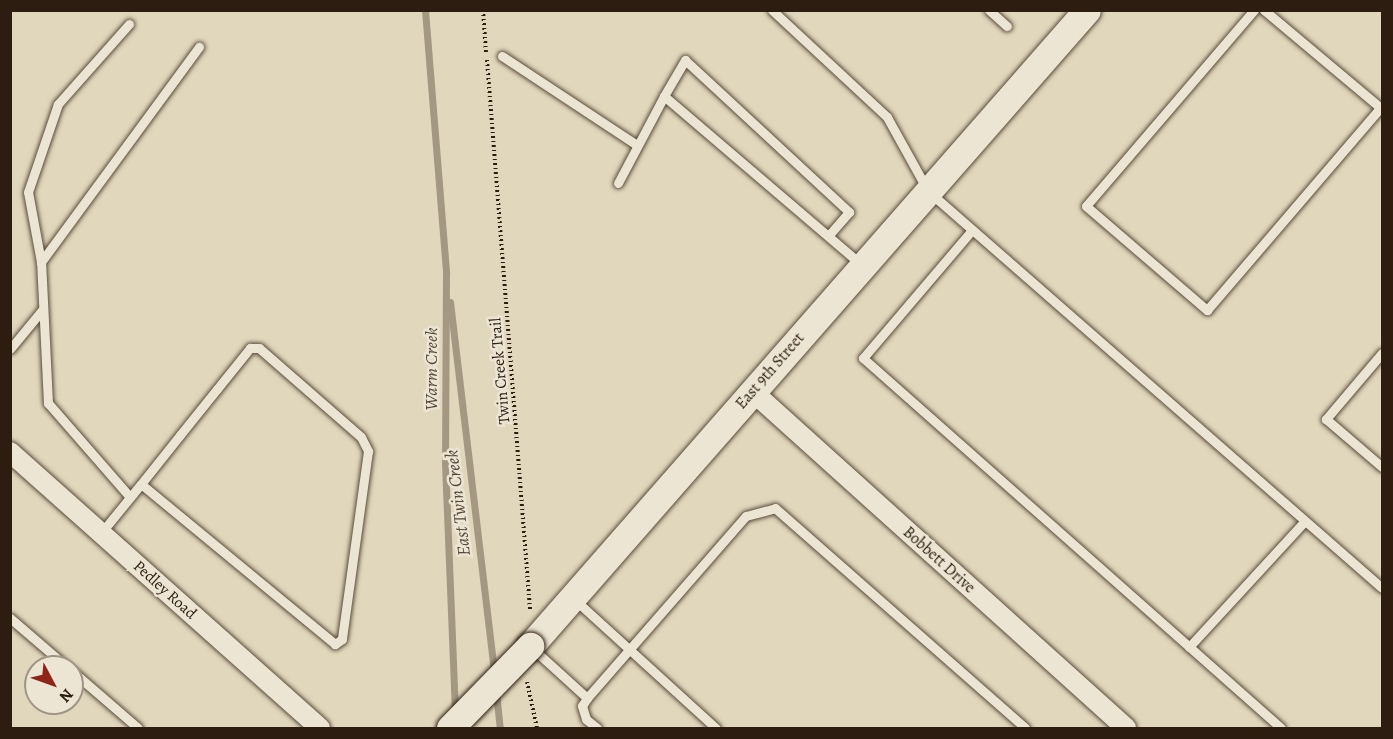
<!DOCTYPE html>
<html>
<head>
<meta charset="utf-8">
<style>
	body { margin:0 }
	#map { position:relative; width:1393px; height:739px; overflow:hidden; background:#e1d7bc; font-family:Alegreya,serif }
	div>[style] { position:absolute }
	.stream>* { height:7px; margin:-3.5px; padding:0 3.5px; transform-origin:3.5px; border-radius:3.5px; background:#a49882 }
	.path>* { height:4px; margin-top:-2px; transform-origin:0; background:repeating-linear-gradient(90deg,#2d1d10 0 1.5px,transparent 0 4.5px) }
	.roads { filter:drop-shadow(0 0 2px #5a4c3b) drop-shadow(0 0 2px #5a4c3b) }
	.lane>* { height:9px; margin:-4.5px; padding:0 4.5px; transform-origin:4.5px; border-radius:4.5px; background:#ece5d3 }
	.street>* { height:20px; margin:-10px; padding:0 10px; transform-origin:10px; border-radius:10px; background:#ece5d3 }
	.secondary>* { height:27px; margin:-13.5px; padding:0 13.5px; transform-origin:13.5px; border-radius:13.5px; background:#ece5d3 }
	.bridges { filter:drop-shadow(0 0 2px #2d1d10) drop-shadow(0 0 2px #2d1d10) }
	.secondary-bridge>* { height:27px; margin:-13.5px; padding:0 13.5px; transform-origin:13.5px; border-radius:13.5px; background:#ece5d3 }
	span { translate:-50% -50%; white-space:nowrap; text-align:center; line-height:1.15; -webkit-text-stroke:5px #ece5d3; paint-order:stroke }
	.street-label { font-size:16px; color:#2d1d10 }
	.water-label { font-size:18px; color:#574838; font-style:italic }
	.frame { position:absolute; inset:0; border:12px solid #2d1d10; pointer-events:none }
	.north { position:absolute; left:24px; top:655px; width:60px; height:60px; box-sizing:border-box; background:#ece5d3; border:2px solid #a09585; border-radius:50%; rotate:131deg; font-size:16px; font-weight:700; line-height:24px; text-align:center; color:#2d1d10 }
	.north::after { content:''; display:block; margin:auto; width:21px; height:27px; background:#8f2418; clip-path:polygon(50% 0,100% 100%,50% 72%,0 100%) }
</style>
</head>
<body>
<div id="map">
	<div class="stream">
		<div style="left:425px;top:10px;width:264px;rotate:85.4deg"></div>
		<div style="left:446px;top:273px;width:190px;rotate:90.3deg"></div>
		<div style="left:445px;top:463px;width:248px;rotate:87.7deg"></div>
		<div style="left:450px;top:302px;width:373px;rotate:83.2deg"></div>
		<div style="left:496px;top:692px;width:36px;rotate:84deg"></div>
	</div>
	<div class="path">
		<div style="left:483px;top:10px;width:43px;rotate:86deg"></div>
		<div style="left:487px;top:60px;width:551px;rotate:85.52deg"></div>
		<div style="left:527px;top:682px;width:47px;rotate:77.7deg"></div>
	</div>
	<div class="roads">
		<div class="lane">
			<div style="left:772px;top:10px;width:157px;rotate:42.9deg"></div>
			<div style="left:887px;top:117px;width:85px;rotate:61deg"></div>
			<div style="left:928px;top:191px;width:603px;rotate:41.17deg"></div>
			<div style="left:989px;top:10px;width:24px;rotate:42deg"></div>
			<div style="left:1254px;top:10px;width:258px;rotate:130.6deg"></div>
			<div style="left:1086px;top:206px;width:160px;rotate:40.7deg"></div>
			<div style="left:1207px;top:310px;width:267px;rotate:-49.4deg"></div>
			<div style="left:1264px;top:10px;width:154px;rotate:40deg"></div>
			<div style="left:502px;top:56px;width:162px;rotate:33.4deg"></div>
			<div style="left:664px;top:96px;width:42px;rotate:-59.7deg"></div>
			<div style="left:685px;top:60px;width:224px;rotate:42.8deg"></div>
			<div style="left:849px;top:212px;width:30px;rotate:131deg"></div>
			<div style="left:618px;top:183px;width:98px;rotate:-62.1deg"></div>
			<div style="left:664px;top:96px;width:259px;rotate:40.5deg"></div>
			<div style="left:972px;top:230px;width:168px;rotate:130.4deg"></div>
			<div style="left:863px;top:358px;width:558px;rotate:41.51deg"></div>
			<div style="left:41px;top:262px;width:71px;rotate:-100.5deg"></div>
			<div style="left:28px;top:192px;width:93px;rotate:-71.2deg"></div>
			<div style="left:58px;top:104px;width:107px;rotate:-48.4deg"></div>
			<div style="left:10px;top:349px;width:52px;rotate:-50.5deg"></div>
			<div style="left:1382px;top:353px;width:87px;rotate:130.3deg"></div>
			<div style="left:1326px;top:419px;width:74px;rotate:40.6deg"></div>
			<div style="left:130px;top:497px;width:125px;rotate:-131.1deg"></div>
			<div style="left:48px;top:403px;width:141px;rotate:-92.8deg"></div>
			<div style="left:41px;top:262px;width:267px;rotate:-53.7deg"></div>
			<div style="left:101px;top:533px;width:63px;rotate:-50.8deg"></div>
			<div style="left:141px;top:484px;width:63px;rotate:-51.5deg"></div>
			<div style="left:180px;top:435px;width:59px;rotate:-51.2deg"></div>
			<div style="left:217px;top:389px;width:53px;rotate:-51.2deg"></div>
			<div style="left:250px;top:348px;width:9px"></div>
			<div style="left:259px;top:348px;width:135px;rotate:41.1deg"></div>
			<div style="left:361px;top:437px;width:16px;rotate:63deg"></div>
			<div style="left:368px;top:451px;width:190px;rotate:97.9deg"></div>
			<div style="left:342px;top:639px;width:9px;rotate:144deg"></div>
			<div style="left:335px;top:644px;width:251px;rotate:-140.5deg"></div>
			<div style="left:574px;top:599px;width:192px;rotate:42.3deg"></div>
			<div style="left:10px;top:618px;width:75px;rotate:40.7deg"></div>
			<div style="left:531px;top:647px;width:76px;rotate:42.3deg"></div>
			<div style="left:1189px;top:647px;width:171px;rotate:-47.4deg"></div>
			<div style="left:72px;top:671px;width:87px;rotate:40.8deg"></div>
			<div style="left:597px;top:728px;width:14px;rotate:-141deg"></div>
			<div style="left:586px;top:719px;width:14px;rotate:-107deg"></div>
			<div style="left:582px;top:706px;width:9px;rotate:-58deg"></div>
			<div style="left:587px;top:698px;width:242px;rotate:-48.9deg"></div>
			<div style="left:746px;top:516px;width:30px;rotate:-15deg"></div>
			<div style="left:775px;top:508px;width:333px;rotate:41.3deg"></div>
		</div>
		<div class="street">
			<div style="left:753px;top:392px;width:502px;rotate:42.01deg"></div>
			<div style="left:10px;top:452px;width:415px;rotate:41.7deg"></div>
		</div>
		<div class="secondary">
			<div style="left:530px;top:646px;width:845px;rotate:-48.79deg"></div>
		</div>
	</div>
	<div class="bridges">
		<div class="secondary-bridge">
			<div style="left:450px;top:728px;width:115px;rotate:-45.7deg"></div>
		</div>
	</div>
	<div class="street-label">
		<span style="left:500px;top:371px;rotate:-95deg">Twin Creek Trail</span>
		<span style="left:770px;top:371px;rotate:-49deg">East 9th Street</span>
		<span style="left:939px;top:560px;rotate:42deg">Bobbett Drive</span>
		<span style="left:165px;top:590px;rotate:42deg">Pedley Road</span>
	</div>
	<div class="water-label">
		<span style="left:431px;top:369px;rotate:-90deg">Warm Creek</span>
		<span style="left:458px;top:503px;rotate:-97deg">East Twin Creek</span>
	</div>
	<div class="frame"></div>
	<div class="north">N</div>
</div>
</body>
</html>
